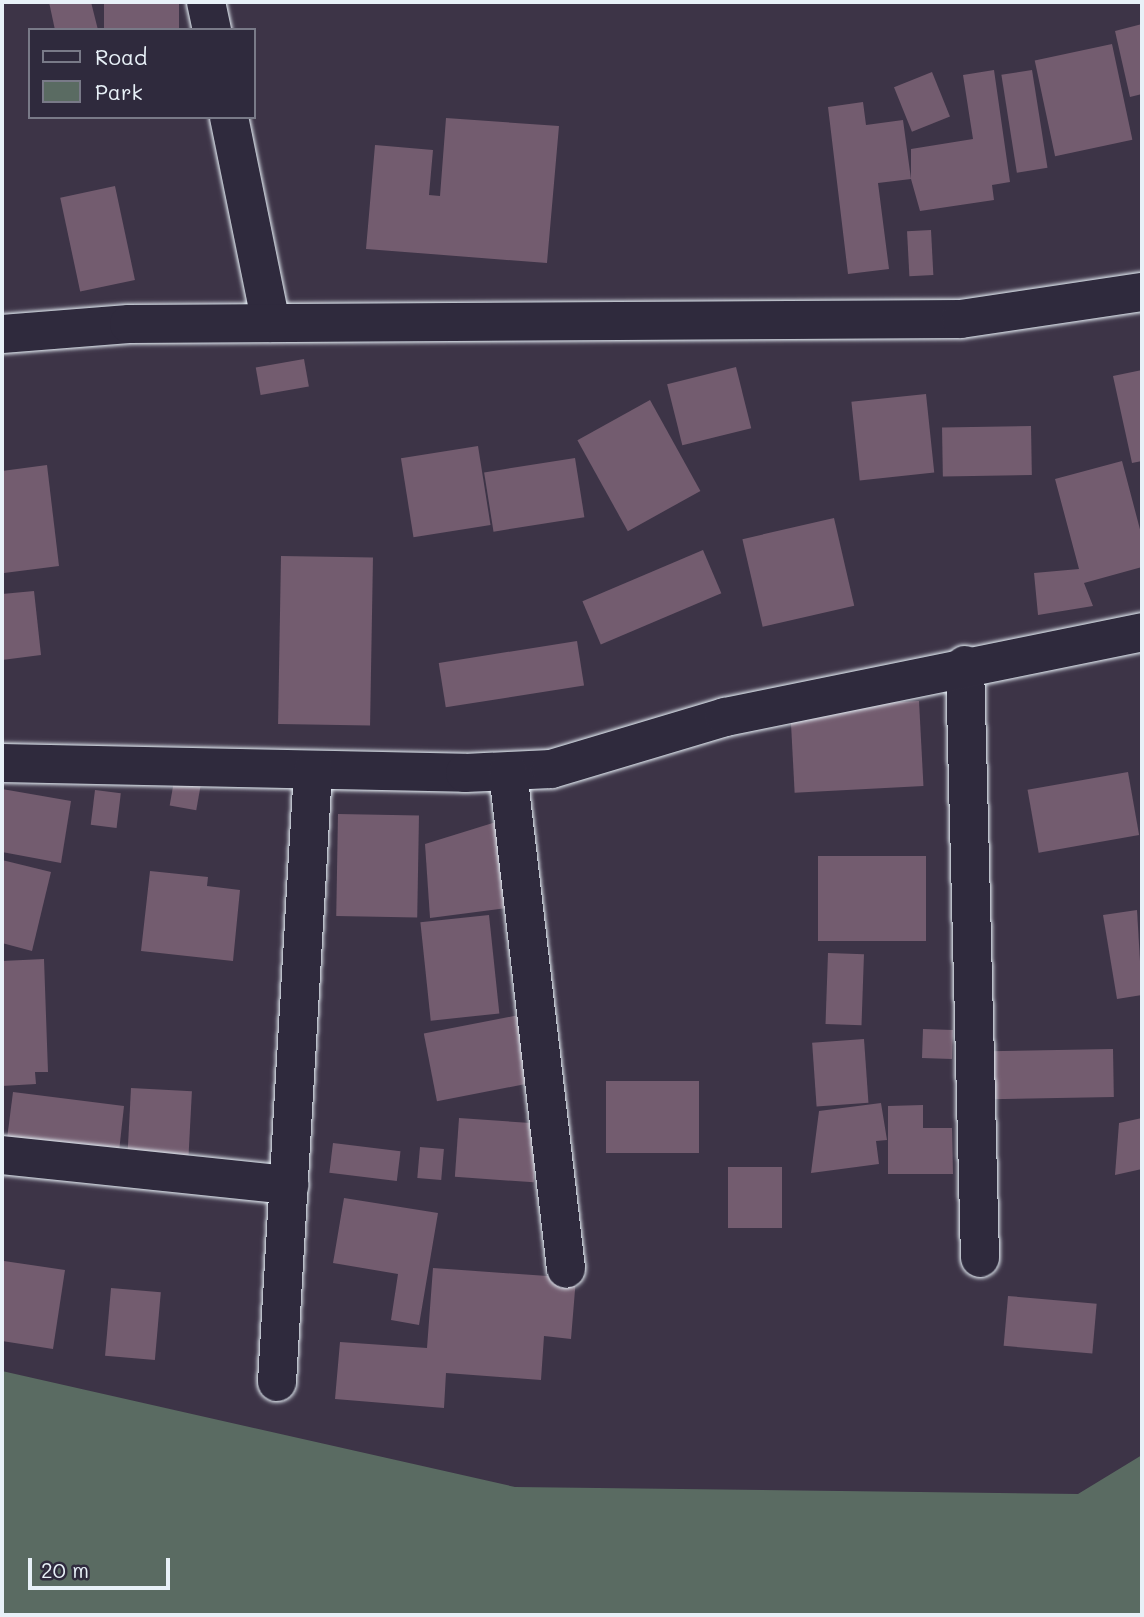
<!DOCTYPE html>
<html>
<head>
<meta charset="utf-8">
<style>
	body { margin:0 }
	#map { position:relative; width:1144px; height:1617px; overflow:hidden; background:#3d3447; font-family:Mali,sans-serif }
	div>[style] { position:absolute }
	.green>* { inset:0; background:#5a6b62 }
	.building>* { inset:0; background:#735c6f; transform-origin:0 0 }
	.roads { filter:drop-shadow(0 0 2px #e8f1f8) drop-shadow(0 0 2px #e8f1f8) }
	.minor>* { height:38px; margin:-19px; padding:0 19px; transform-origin:19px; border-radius:19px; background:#2f2a3d }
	span { translate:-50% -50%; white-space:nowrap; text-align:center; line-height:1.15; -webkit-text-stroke:6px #2f2a3d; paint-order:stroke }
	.frame { position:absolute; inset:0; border:4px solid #e8f1f8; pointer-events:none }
	.legend { position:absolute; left:28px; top:28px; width:228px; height:91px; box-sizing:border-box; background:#2f2a3d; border:2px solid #797a88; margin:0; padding:9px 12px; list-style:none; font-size:21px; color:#e8f1f8 }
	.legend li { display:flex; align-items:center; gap:14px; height:35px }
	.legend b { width:35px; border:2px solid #797a88 }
	.scale { position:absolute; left:28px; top:1558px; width:142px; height:32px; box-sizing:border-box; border:4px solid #e8f1f8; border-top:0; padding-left:9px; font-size:21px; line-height:24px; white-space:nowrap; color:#e8f1f8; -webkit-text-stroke:5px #2f2a3d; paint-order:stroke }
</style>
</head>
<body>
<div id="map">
	<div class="green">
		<div style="clip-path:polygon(2px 1371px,515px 1487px,1078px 1494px,1142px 1455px,1142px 1615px,2px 1615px)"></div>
	</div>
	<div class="building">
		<div style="clip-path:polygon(49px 2px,91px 2px,98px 30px,55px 30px)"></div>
		<div style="left:104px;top:2px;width:75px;height:28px"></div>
		<div style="clip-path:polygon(1142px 24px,1142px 94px,1130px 97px,1115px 31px)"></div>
		<div style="left:1112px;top:44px;width:98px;height:79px;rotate:78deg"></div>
		<div style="clip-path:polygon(994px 70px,1010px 182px,992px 185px,994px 200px,920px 211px,911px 179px,878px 183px,889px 269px,848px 274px,828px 107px,863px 102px,866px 125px,903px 120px,911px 179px,911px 149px,973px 139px,963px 75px)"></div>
		<div style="left:1032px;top:70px;width:99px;height:31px;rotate:81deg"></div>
		<div style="left:932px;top:72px;width:48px;height:41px;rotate:68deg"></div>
		<div style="clip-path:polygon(446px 118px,559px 126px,547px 263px,366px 249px,375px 145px,433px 150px,429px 195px,440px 196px)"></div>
		<div style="left:115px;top:186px;width:96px;height:56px;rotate:78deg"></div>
		<div style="left:931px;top:230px;width:45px;height:24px;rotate:87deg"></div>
		<div style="left:304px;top:359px;width:28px;height:49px;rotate:80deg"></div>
		<div style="left:736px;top:367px;width:63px;height:71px;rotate:76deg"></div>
		<div style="clip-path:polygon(1142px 370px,1142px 461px,1132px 463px,1113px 376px)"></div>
		<div style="left:926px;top:394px;width:79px;height:75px;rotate:84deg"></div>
		<div style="left:650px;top:400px;width:104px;height:83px;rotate:61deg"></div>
		<div style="left:1031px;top:426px;width:49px;height:89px;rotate:89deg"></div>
		<div style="left:478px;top:446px;width:80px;height:78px;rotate:81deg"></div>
		<div style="left:575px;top:458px;width:60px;height:92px;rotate:81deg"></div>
		<div style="clip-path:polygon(1122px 461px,1142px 537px,1142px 567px,1084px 583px,1093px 606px,1038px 615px,1034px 573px,1079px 569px,1055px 479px)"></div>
		<div style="clip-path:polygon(47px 465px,59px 566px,4px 573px,2px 471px)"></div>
		<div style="left:834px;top:518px;width:90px;height:94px;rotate:77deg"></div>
		<div style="left:703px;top:550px;width:47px;height:131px;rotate:67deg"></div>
		<div style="left:281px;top:556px;width:92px;height:168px;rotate:1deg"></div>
		<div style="clip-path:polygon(34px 591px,41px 655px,2px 660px,2px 594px)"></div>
		<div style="left:577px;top:641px;width:45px;height:140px;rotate:81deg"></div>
		<div style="left:919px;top:701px;width:85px;height:129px;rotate:87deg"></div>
		<div style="left:1128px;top:772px;width:64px;height:102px;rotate:80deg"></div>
		<div style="left:174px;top:781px;width:27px;height:25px;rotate:10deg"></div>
		<div style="clip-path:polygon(2px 789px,71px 801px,61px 863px,2px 852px)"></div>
		<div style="left:95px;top:790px;width:26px;height:35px;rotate:7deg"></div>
		<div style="left:338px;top:814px;width:81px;height:102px;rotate:1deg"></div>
		<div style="clip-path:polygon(496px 822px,507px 908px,430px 918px,425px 844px)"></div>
		<div style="left:818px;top:856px;width:108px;height:85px"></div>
		<div style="clip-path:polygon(2px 860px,51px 872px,32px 951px,2px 943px)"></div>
		<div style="clip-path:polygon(150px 871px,208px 877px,207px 886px,240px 890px,233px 961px,141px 951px)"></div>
		<div style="clip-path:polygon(1137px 910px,1142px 995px,1117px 999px,1103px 915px)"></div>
		<div style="left:489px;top:915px;width:99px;height:69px;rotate:84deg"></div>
		<div style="left:828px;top:953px;width:36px;height:71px;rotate:2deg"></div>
		<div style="clip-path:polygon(44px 959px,48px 1072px,35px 1072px,36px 1084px,2px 1086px,2px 961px)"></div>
		<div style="left:519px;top:1015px;width:69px;height:97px;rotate:79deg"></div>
		<div style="left:923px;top:1029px;width:30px;height:29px;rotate:2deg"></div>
		<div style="left:864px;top:1039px;width:64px;height:52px;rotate:86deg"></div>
		<div style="left:1113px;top:1049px;width:48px;height:124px;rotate:89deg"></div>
		<div style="left:606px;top:1081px;width:93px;height:72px"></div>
		<div style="left:131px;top:1088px;width:61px;height:74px;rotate:3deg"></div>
		<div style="clip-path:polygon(13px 1092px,124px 1106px,118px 1161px,7px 1139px)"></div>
		<div style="clip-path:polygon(881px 1103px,887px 1140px,876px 1141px,879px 1164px,811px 1173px,819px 1111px)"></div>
		<div style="clip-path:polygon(923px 1105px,923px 1128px,952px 1128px,953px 1174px,888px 1174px,888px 1106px)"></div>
		<div style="left:459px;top:1118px;width:79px;height:59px;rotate:4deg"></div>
		<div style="clip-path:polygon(1142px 1118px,1142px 1169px,1115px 1175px,1119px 1123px)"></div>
		<div style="left:333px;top:1143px;width:68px;height:30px;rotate:7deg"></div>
		<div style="left:420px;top:1147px;width:24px;height:31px;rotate:5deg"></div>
		<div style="left:782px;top:1167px;width:61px;height:54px;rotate:90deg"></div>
		<div style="clip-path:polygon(344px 1198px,438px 1213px,419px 1325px,391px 1320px,398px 1274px,333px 1263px)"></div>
		<div style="clip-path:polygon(4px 1261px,65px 1270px,53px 1349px,2px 1341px)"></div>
		<div style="clip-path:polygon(433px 1268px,576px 1278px,571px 1339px,544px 1336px,541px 1380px,446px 1373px,444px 1408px,335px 1399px,340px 1342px,427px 1348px)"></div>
		<div style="left:111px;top:1288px;width:50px;height:68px;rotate:5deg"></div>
		<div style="left:1008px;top:1296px;width:89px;height:50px;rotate:5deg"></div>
	</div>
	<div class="roads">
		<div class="minor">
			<div style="left:206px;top:2px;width:29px;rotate:78deg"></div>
			<div style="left:229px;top:117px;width:210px;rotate:78.5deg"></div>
			<div style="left:2px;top:334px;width:127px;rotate:-4.5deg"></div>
			<div style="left:129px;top:324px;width:832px;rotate:-0.34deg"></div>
			<div style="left:961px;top:319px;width:183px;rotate:-8.5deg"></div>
			<div style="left:965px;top:665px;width:593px;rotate:88.55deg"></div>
			<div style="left:2px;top:763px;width:463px;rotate:1.2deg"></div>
			<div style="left:465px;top:773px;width:86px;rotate:-2.7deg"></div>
			<div style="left:551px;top:769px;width:182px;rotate:-16.6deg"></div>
			<div style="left:725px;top:717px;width:426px;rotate:-11.5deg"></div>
			<div style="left:508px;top:772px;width:500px;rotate:83.34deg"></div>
			<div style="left:2px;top:1155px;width:289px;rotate:6deg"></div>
			<div style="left:277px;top:1382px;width:613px;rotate:-86.63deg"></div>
		</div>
	</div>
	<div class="frame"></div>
	<ul class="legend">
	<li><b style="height:9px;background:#2f2a3d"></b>Road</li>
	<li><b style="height:19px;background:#5a6b62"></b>Park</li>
	</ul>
	<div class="scale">20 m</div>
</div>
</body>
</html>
